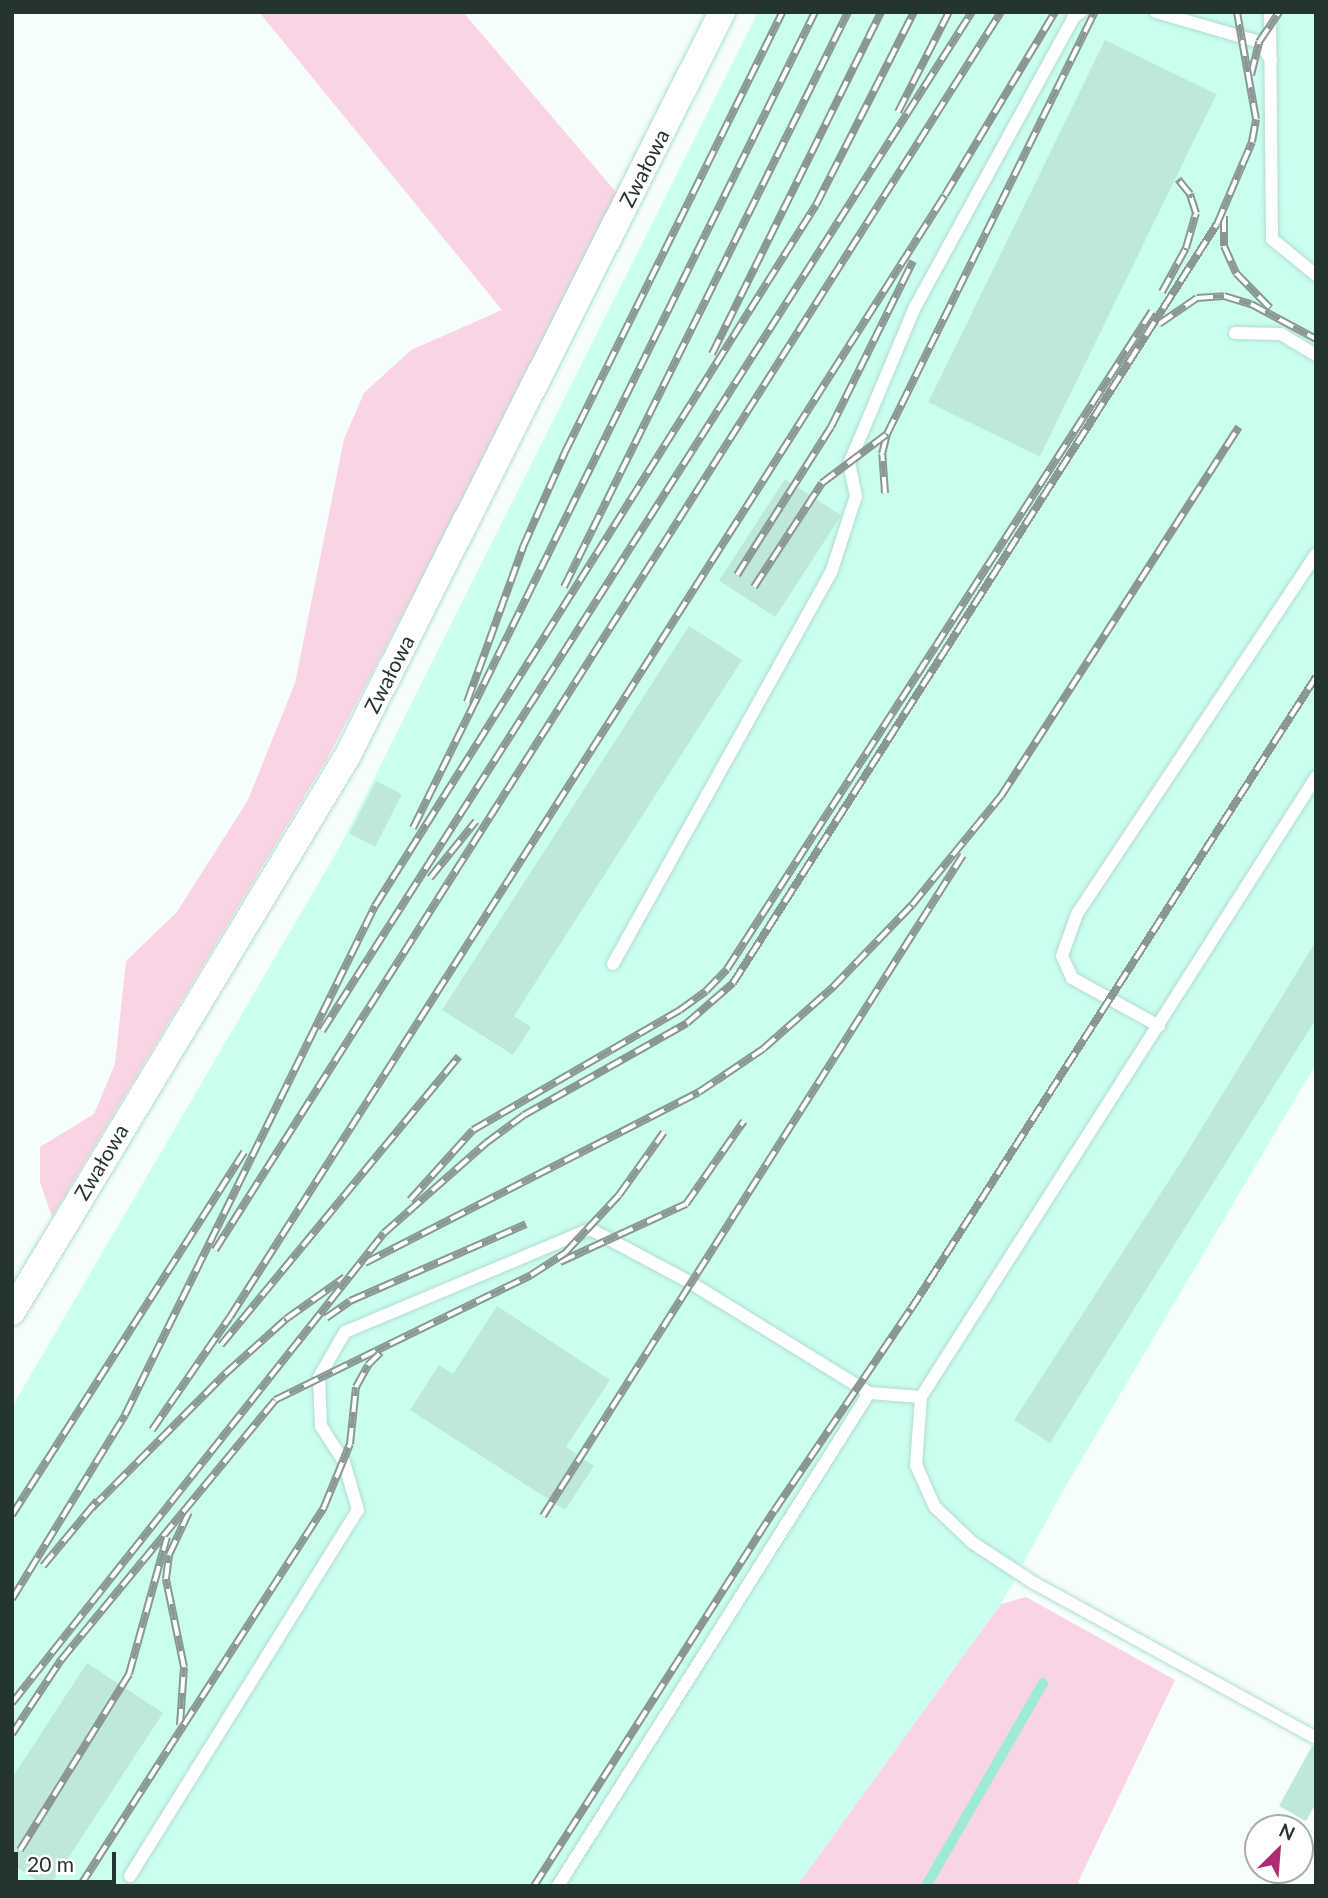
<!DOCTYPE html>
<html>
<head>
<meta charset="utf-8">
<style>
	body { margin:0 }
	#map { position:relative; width:1328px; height:1898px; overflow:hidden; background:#f5fefb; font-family:Lato,sans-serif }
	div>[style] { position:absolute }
	.built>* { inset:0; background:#cafff0 }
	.green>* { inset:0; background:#fad4e4 }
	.stream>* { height:10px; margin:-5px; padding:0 5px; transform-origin:5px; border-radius:5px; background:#9dead5 }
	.building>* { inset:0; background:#bee8dc; transform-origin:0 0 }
	.roads { filter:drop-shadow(0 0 2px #b2dcd0) drop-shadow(0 0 2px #b2dcd0) }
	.lane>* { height:12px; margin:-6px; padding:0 6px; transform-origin:6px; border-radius:6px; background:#fff }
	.street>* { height:26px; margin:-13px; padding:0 13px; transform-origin:13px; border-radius:13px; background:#fff }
	.rail>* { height:8px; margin-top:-4px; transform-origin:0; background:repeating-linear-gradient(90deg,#fff 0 16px,#8a9793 0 32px); box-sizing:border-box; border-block:2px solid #8a9793 }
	span { translate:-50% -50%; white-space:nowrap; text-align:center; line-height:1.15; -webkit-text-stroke:6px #fff; paint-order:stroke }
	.street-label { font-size:21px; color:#243430 }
	.frame { position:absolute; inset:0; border:14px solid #243430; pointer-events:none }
	.north { position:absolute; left:1244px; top:1814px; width:70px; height:70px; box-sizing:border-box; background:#fff; border:2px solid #a7aeac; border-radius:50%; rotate:25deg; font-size:19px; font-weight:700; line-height:28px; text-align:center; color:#243430 }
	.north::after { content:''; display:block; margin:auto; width:24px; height:32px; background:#af2c75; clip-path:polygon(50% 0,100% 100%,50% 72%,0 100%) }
	.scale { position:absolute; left:14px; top:1852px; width:102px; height:32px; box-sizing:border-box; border:4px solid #243430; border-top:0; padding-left:9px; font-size:21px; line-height:24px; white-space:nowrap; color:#243430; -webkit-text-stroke:5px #fff; paint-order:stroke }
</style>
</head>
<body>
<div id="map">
	<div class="built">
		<div style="clip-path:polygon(758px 12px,1316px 12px,1316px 1064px,1064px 1489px,1001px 1604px,797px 1886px,12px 1886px,12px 1407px,339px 848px)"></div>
	</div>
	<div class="green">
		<div style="clip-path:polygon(259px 12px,463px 12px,621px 198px,328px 757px,52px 1217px,40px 1182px,40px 1147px,94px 1114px,115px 1064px,126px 961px,177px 912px,248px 800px,295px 683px,344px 439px,364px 393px,411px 350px,502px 310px)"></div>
		<div style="clip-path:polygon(1026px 1597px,1175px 1680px,1078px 1882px,1083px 1886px,797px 1886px,1001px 1604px)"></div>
	</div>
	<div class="stream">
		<div style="left:926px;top:1886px;width:234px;rotate:-60deg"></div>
	</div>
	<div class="building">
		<div style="left:1105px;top:40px;width:124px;height:403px;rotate:26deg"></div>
		<div style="left:785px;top:479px;width:67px;height:121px;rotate:33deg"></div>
		<div style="clip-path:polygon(689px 626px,742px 660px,514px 1016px,531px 1027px,513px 1055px,442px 1010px)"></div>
		<div style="left:376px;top:781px;width:29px;height:59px;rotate:27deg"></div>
		<div style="clip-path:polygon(1316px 941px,1316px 1019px,1050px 1443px,1014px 1420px,1181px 1162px)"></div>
		<div style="clip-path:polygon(497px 1306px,610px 1380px,566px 1447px,594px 1466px,565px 1510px,410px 1410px,439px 1365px,453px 1374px)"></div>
		<div style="clip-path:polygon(87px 1663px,163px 1713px,50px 1886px,45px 1886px,12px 1864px,12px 1778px)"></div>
		<div style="clip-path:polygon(1312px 1746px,1316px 1747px,1316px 1803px,1306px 1821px,1279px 1806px)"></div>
	</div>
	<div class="roads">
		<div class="lane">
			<div style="left:1156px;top:12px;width:107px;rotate:16.2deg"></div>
			<div style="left:1259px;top:42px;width:21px;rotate:55deg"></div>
			<div style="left:1270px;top:12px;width:227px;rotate:89.5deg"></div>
			<div style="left:1272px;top:239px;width:57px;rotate:39.3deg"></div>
			<div style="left:1235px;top:333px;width:46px;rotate:1.2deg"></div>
			<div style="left:1281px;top:334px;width:41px;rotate:31deg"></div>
			<div style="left:1316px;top:777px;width:735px;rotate:122.5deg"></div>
			<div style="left:921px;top:1397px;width:68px;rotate:94.2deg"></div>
			<div style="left:916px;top:1465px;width:46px;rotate:65.7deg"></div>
			<div style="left:935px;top:1507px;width:52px;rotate:43.5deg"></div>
			<div style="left:973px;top:1543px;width:73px;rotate:33.3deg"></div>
			<div style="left:1034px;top:1583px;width:322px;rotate:28.8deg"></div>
			<div style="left:613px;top:964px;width:448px;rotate:-60.9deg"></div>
			<div style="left:831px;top:573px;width:81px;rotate:-72deg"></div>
			<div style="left:856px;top:496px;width:33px;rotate:-102deg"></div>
			<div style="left:849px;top:464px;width:168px;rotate:-67.2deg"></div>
			<div style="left:914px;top:309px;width:332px;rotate:-61.3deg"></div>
			<div style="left:1073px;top:18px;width:10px;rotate:-37deg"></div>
			<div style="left:1159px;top:1026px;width:99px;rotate:-151.1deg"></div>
			<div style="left:1072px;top:978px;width:24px;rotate:-114deg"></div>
			<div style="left:1062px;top:956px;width:45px;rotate:-70.3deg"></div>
			<div style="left:1077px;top:914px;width:432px;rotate:-56.4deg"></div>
			<div style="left:130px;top:1876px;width:431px;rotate:-58.1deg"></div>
			<div style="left:358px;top:1510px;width:50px;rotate:-106.3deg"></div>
			<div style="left:344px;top:1462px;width:43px;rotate:-122.6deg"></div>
			<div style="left:321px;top:1426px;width:49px;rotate:-92.3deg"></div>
			<div style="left:319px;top:1377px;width:52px;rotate:-60deg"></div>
			<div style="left:345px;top:1332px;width:266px;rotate:-22.8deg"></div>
			<div style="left:590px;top:1229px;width:115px;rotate:28.1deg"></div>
			<div style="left:691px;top:1283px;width:209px;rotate:31.7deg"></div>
			<div style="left:558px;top:1886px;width:583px;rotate:-57.75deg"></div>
			<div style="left:869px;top:1393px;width:52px;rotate:4.4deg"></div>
		</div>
		<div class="street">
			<div style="left:12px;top:1312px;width:650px;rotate:-58.9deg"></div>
			<div style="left:348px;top:755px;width:832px;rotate:-63.28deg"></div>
		</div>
	</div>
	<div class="rail">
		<div style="left:1251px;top:75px;width:34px;rotate:-76deg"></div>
		<div style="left:1259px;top:42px;width:36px;rotate:-56deg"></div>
		<div style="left:898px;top:112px;width:112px;rotate:-63deg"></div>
		<div style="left:1224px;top:216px;width:30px;rotate:90deg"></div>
		<div style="left:1224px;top:246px;width:30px;rotate:66deg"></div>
		<div style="left:1236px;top:273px;width:49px;rotate:45.8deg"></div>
		<div style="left:1162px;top:292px;width:50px;rotate:-61.4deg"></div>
		<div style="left:1186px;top:248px;width:36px;rotate:-74deg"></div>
		<div style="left:1196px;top:213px;width:20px;rotate:-108deg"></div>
		<div style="left:1190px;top:194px;width:19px;rotate:-129deg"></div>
		<div style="left:1159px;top:324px;width:46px;rotate:-34.4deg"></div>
		<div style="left:1197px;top:298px;width:27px;rotate:-4deg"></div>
		<div style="left:1224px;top:296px;width:28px;rotate:17deg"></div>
		<div style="left:1251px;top:304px;width:74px;rotate:28.3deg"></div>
		<div style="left:712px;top:354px;width:381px;rotate:-63.7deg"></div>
		<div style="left:885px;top:493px;width:39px;rotate:-94deg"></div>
		<div style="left:882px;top:454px;width:21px;rotate:-76deg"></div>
		<div style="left:887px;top:434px;width:470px;rotate:-63.8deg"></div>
		<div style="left:737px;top:575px;width:175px;rotate:-57.6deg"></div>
		<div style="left:831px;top:427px;width:185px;rotate:-63.7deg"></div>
		<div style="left:564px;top:587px;width:641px;rotate:-63.71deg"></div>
		<div style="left:754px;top:587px;width:124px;rotate:-56.8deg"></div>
		<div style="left:822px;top:483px;width:81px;rotate:-37deg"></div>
		<div style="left:467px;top:702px;width:165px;rotate:-70.1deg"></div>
		<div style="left:523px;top:547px;width:104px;rotate:-66.1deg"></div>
		<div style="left:565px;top:452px;width:491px;rotate:-63.7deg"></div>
		<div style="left:413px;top:828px;width:910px;rotate:-63.77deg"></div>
		<div style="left:430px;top:878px;width:73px;rotate:-51.1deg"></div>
		<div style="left:322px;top:1031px;width:1209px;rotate:-57.47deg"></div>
		<div style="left:410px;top:1200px;width:94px;rotate:-48deg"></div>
		<div style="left:473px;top:1130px;width:239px;rotate:-30.1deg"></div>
		<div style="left:680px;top:1010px;width:32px;rotate:-36deg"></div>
		<div style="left:706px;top:991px;width:30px;rotate:-46deg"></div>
		<div style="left:727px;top:969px;width:783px;rotate:-57.14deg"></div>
		<div style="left:215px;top:1250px;width:1466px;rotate:-57.59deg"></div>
		<div style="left:560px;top:1262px;width:139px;rotate:-24.7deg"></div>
		<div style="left:686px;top:1204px;width:101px;rotate:-55.1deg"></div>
		<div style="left:365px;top:1263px;width:375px;rotate:-27.1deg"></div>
		<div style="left:699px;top:1092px;width:77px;rotate:-33.9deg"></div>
		<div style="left:763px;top:1049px;width:94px;rotate:-41.5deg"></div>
		<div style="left:833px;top:987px;width:114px;rotate:-46.1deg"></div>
		<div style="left:912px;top:905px;width:141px;rotate:-50.8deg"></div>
		<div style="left:1001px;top:796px;width:439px;rotate:-57.2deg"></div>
		<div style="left:326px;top:1318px;width:29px;rotate:-35deg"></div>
		<div style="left:350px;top:1301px;width:192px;rotate:-23.6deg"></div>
		<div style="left:221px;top:1345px;width:374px;rotate:-50.5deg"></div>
		<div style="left:152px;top:1430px;width:137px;rotate:-55.4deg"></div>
		<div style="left:230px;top:1317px;width:1330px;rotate:-57.49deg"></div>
		<div style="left:945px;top:195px;width:214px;rotate:-59deg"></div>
		<div style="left:92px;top:1508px;width:189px;rotate:-45.2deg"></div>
		<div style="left:225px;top:1374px;width:82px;rotate:-42deg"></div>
		<div style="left:286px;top:1319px;width:72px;rotate:-35.4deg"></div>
		<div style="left:12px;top:1515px;width:431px;rotate:-57.4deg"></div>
		<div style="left:543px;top:1516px;width:783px;rotate:-57.57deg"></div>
		<div style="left:43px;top:1566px;width:85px;rotate:-50.3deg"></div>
		<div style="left:12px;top:1599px;width:216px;rotate:-58.4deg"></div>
		<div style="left:125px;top:1415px;width:567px;rotate:-63.84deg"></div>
		<div style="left:375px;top:906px;width:828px;rotate:-57.83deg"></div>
		<div style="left:816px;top:205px;width:216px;rotate:-63.1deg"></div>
		<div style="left:12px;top:1703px;width:599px;rotate:-51.64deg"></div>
		<div style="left:384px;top:1233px;width:136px;rotate:-41.4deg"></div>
		<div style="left:486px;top:1143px;width:47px;rotate:-36.4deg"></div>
		<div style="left:524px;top:1115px;width:187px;rotate:-29.4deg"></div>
		<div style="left:687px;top:1023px;width:61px;rotate:-41deg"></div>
		<div style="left:733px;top:983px;width:900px;rotate:-57.48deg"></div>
		<div style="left:1217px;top:224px;width:89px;rotate:-66.9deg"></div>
		<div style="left:1252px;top:142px;width:23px;rotate:-80deg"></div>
		<div style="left:1256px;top:119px;width:109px;rotate:-100.1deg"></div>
		<div style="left:180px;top:1725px;width:58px;rotate:-86.1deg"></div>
		<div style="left:184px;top:1667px;width:90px;rotate:-101.6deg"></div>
		<div style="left:166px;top:1579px;width:24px;rotate:-83deg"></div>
		<div style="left:169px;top:1555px;width:47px;rotate:-65.1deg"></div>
		<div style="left:12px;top:1734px;width:89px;rotate:-56.5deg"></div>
		<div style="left:61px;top:1660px;width:337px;rotate:-50.5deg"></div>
		<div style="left:275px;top:1400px;width:285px;rotate:-26deg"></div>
		<div style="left:531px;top:1275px;width:40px;rotate:-32.9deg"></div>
		<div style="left:565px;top:1253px;width:79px;rotate:-47deg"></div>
		<div style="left:619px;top:1195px;width:77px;rotate:-54.5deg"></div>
		<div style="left:20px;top:1850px;width:207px;rotate:-58.2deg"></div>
		<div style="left:129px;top:1674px;width:142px;rotate:-74.5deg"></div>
		<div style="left:80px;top:1886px;width:451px;rotate:-57.2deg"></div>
		<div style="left:324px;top:1507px;width:68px;rotate:-67.6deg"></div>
		<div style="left:350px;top:1444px;width:57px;rotate:-84deg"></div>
		<div style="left:356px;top:1387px;width:25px;rotate:-61deg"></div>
		<div style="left:368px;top:1365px;width:18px;rotate:-45deg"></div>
		<div style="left:534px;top:1886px;width:445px;rotate:-57.4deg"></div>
		<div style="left:774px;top:1511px;width:244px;rotate:-55.9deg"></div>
		<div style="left:911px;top:1309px;width:751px;rotate:-57.35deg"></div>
	</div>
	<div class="street-label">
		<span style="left:644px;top:168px;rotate:-63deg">Zwałowa</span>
		<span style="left:389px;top:674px;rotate:-63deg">Zwałowa</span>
		<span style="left:101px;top:1162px;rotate:-59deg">Zwałowa</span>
	</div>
	<div class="frame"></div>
	<div class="north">N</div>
	<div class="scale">20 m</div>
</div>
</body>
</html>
